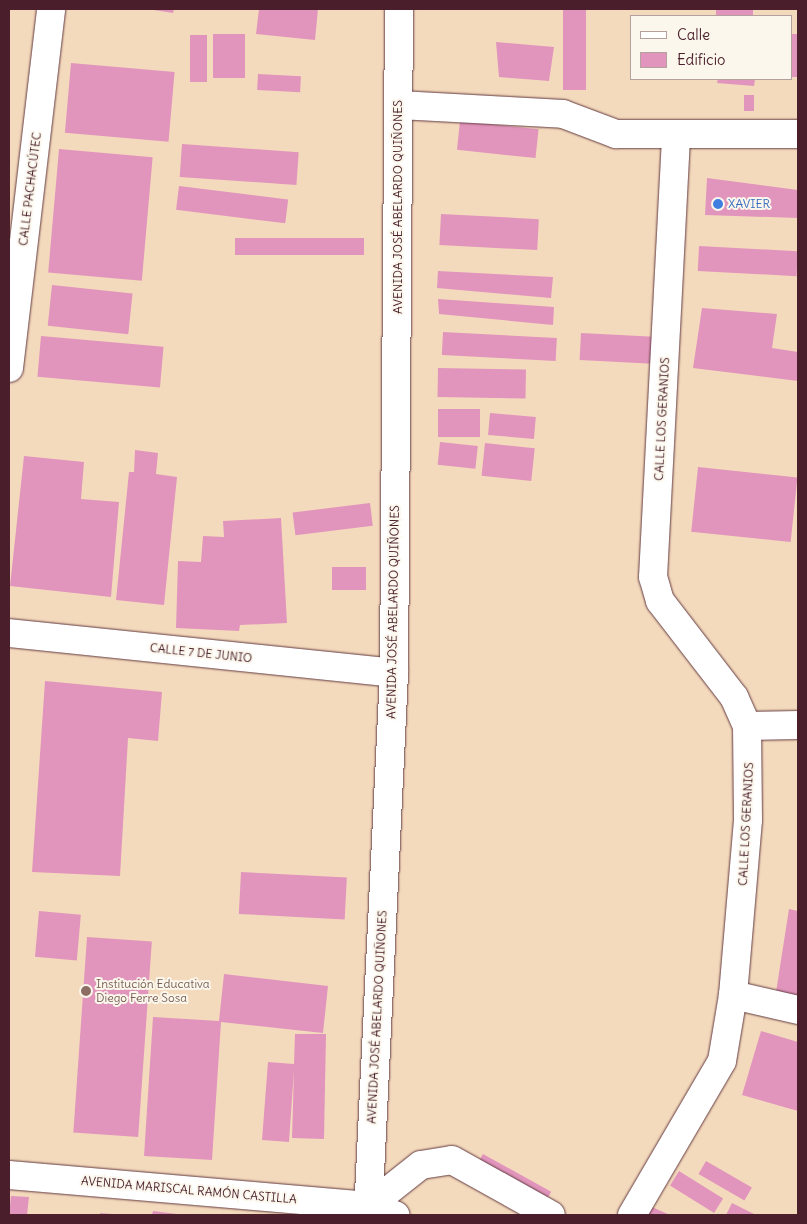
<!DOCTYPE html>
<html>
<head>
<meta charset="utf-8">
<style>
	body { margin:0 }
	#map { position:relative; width:807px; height:1224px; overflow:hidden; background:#f4dabd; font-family:Delius,sans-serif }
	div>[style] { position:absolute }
	.building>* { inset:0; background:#e195bc; transform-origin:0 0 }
	.roads { filter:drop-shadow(0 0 1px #643b41) drop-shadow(0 0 1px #643b41) }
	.minor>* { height:28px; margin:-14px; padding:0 14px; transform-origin:14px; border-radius:14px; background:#fff }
	.dots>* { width:14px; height:14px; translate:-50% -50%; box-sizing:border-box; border:2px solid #fbf7ec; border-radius:50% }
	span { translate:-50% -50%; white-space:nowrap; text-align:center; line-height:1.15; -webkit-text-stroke:4px #fbf7ec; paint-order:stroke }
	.street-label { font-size:12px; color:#4a1f2b }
	.shop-label { font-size:12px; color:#366cbe }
	.left { translate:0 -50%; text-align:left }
	.education-label { font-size:12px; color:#785e54 }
	.frame { position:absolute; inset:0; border:10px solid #4a1f2b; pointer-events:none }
	.legend { position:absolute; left:630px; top:15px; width:162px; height:65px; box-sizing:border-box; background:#fbf7ec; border:1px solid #b4a19f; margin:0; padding:6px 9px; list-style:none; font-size:15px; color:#4a1f2b }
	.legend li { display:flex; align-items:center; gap:10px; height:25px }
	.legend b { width:25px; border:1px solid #b4a19f }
</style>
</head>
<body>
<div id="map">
	<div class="building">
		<div style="clip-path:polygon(147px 9px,174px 9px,173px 13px)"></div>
		<div style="clip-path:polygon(259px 9px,318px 9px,315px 40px,256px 34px)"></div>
		<div style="left:563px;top:9px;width:23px;height:81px"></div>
		<div style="left:716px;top:9px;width:37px;height:7px"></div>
		<div style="left:213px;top:34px;width:32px;height:44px"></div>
		<div style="left:791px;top:34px;width:7px;height:43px"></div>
		<div style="left:190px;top:35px;width:17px;height:47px"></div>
		<div style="clip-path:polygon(496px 42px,554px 47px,549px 81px,499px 77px)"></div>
		<div style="left:71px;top:63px;width:104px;height:70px;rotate:5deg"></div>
		<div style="left:258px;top:74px;width:43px;height:16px;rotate:3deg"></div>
		<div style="clip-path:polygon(718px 79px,755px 79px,754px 86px,717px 83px)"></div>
		<div style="left:744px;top:95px;width:10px;height:16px"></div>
		<div style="left:460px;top:121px;width:79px;height:29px;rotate:6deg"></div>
		<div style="left:182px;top:144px;width:117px;height:33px;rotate:4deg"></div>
		<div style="left:59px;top:149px;width:94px;height:124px;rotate:5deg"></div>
		<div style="clip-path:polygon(707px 178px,798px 190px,798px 218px,705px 215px)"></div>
		<div style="left:179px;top:186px;width:110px;height:24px;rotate:7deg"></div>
		<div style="left:441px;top:214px;width:98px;height:31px;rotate:3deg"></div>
		<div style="left:235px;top:238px;width:129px;height:17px"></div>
		<div style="left:699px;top:246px;width:99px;height:25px;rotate:3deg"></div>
		<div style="clip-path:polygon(438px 271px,553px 277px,551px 298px,437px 288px)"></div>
		<div style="left:52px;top:285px;width:81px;height:41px;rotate:6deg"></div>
		<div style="clip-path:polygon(438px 299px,554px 307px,553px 325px,439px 314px)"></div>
		<div style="clip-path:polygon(702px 308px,777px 314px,772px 348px,798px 352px,798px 381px,693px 368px)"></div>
		<div style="left:443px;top:332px;width:114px;height:23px;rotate:3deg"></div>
		<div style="left:581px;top:333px;width:73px;height:27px;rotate:3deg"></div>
		<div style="left:41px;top:336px;width:123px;height:41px;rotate:5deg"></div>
		<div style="left:438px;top:368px;width:88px;height:29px;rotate:1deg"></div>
		<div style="left:480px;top:409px;width:28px;height:42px;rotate:90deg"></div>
		<div style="left:490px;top:413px;width:46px;height:22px;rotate:5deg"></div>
		<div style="left:440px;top:442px;width:38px;height:23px;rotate:6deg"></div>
		<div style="left:485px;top:443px;width:50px;height:33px;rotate:6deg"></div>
		<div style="clip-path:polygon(135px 450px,158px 453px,156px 474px,177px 477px,164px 605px,116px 600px,129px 472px,134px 472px)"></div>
		<div style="clip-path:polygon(24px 456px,84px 462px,81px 499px,119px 502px,111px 597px,10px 586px)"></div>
		<div style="left:698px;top:467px;width:100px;height:65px;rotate:6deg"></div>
		<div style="left:370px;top:503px;width:23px;height:78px;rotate:83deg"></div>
		<div style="clip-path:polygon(281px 518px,287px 623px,240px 625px,239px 631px,176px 628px,178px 561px,201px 562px,203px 536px,224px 537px,223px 521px)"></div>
		<div style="left:366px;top:567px;width:23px;height:34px;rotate:90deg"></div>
		<div style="clip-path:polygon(45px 681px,162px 692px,158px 741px,128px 738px,120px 876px,32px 872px)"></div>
		<div style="left:241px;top:872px;width:106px;height:42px;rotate:3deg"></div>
		<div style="clip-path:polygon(789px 909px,798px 911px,798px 996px,776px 992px)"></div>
		<div style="left:39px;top:911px;width:42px;height:46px;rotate:5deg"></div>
		<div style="left:87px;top:937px;width:65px;height:196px;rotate:4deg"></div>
		<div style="clip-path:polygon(224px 974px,328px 986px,323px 1033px,221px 1022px,212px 1160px,144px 1156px,153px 1017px,219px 1021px)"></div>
		<div style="clip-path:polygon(761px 1031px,798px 1042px,798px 1111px,742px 1095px)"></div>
		<div style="clip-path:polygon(295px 1034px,326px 1034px,324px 1139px,292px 1138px,294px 1070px,289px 1142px,262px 1140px,268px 1062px,294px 1064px)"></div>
		<div style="left:483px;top:1154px;width:78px;height:23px;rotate:29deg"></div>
		<div style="left:706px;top:1161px;width:53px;height:15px;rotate:30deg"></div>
		<div style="left:679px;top:1171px;width:52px;height:17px;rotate:32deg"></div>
		<div style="clip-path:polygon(11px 1196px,29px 1197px,27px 1215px,9px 1215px)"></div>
		<div style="clip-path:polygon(732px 1203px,756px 1215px,726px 1215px)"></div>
		<div style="clip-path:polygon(645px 1204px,670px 1215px,639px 1215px)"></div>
		<div style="clip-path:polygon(153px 1211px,177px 1214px,177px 1215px,152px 1215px)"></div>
		<div style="clip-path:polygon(100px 1213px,113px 1214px,113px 1215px,100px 1215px)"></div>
	</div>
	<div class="roads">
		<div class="minor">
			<div style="left:399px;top:105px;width:164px;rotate:3.1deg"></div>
			<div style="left:563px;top:114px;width:57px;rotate:20.7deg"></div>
			<div style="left:616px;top:134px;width:182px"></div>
			<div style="left:9px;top:368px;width:361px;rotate:-83.3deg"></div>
			<div style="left:9px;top:633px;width:387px;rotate:5.9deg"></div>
			<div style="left:747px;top:726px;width:51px;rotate:-1.1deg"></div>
			<div style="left:733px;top:995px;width:67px;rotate:13deg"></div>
			<div style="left:9px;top:1175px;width:361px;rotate:4.9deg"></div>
			<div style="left:369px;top:1206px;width:28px;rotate:19deg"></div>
			<div style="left:369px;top:1206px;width:66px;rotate:-38.3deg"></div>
			<div style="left:421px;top:1165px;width:31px;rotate:-9deg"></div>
			<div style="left:452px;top:1160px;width:113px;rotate:29.1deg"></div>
			<div style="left:368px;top:1215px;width:543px;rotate:-87.25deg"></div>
			<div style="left:394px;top:673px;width:664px;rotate:-89.57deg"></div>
			<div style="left:632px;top:1215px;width:178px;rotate:-59.7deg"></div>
			<div style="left:722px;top:1061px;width:67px;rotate:-80.5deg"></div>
			<div style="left:733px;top:995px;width:176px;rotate:-85.1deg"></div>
			<div style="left:748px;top:820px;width:94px;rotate:-90.6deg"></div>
			<div style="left:747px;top:726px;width:32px;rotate:-114deg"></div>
			<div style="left:734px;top:697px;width:121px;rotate:-127.6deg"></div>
			<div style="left:660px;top:601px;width:25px;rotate:-106deg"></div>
			<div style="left:653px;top:577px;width:441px;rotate:-87deg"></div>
		</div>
	</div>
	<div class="dots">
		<div style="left:718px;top:204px;background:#3f7fe0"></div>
		<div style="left:86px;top:991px;background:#8d6e63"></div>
	</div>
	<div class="street-label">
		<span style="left:30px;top:189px;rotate:-83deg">CALLE PACHACÚTEC</span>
		<span style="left:398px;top:207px;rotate:-90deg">AVENIDA JOSÉ ABELARDO QUIÑONES</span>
		<span style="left:662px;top:419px;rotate:-87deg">CALLE LOS GERANIOS</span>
		<span style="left:393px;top:612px;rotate:-89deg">AVENIDA JOSÉ ABELARDO QUIÑONES</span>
		<span style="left:201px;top:653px;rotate:6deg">CALLE 7 DE JUNIO</span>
		<span style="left:746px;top:824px;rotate:-87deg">CALLE LOS GERANIOS</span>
		<span style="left:377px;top:1017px;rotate:-87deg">AVENIDA JOSÉ ABELARDO QUIÑONES</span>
		<span style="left:189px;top:1190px;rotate:5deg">AVENIDA MARISCAL RAMÓN CASTILLA</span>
	</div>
	<div class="shop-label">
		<span class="left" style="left:728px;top:204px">XAVIER</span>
	</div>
	<div class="education-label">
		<span class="left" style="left:96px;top:991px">Institución Educativa<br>Diego Ferre Sosa</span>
	</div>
	<div class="frame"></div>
	<ul class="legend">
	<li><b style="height:6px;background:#fff"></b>Calle</li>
	<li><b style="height:14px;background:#e195bc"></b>Edificio</li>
	</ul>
</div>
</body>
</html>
